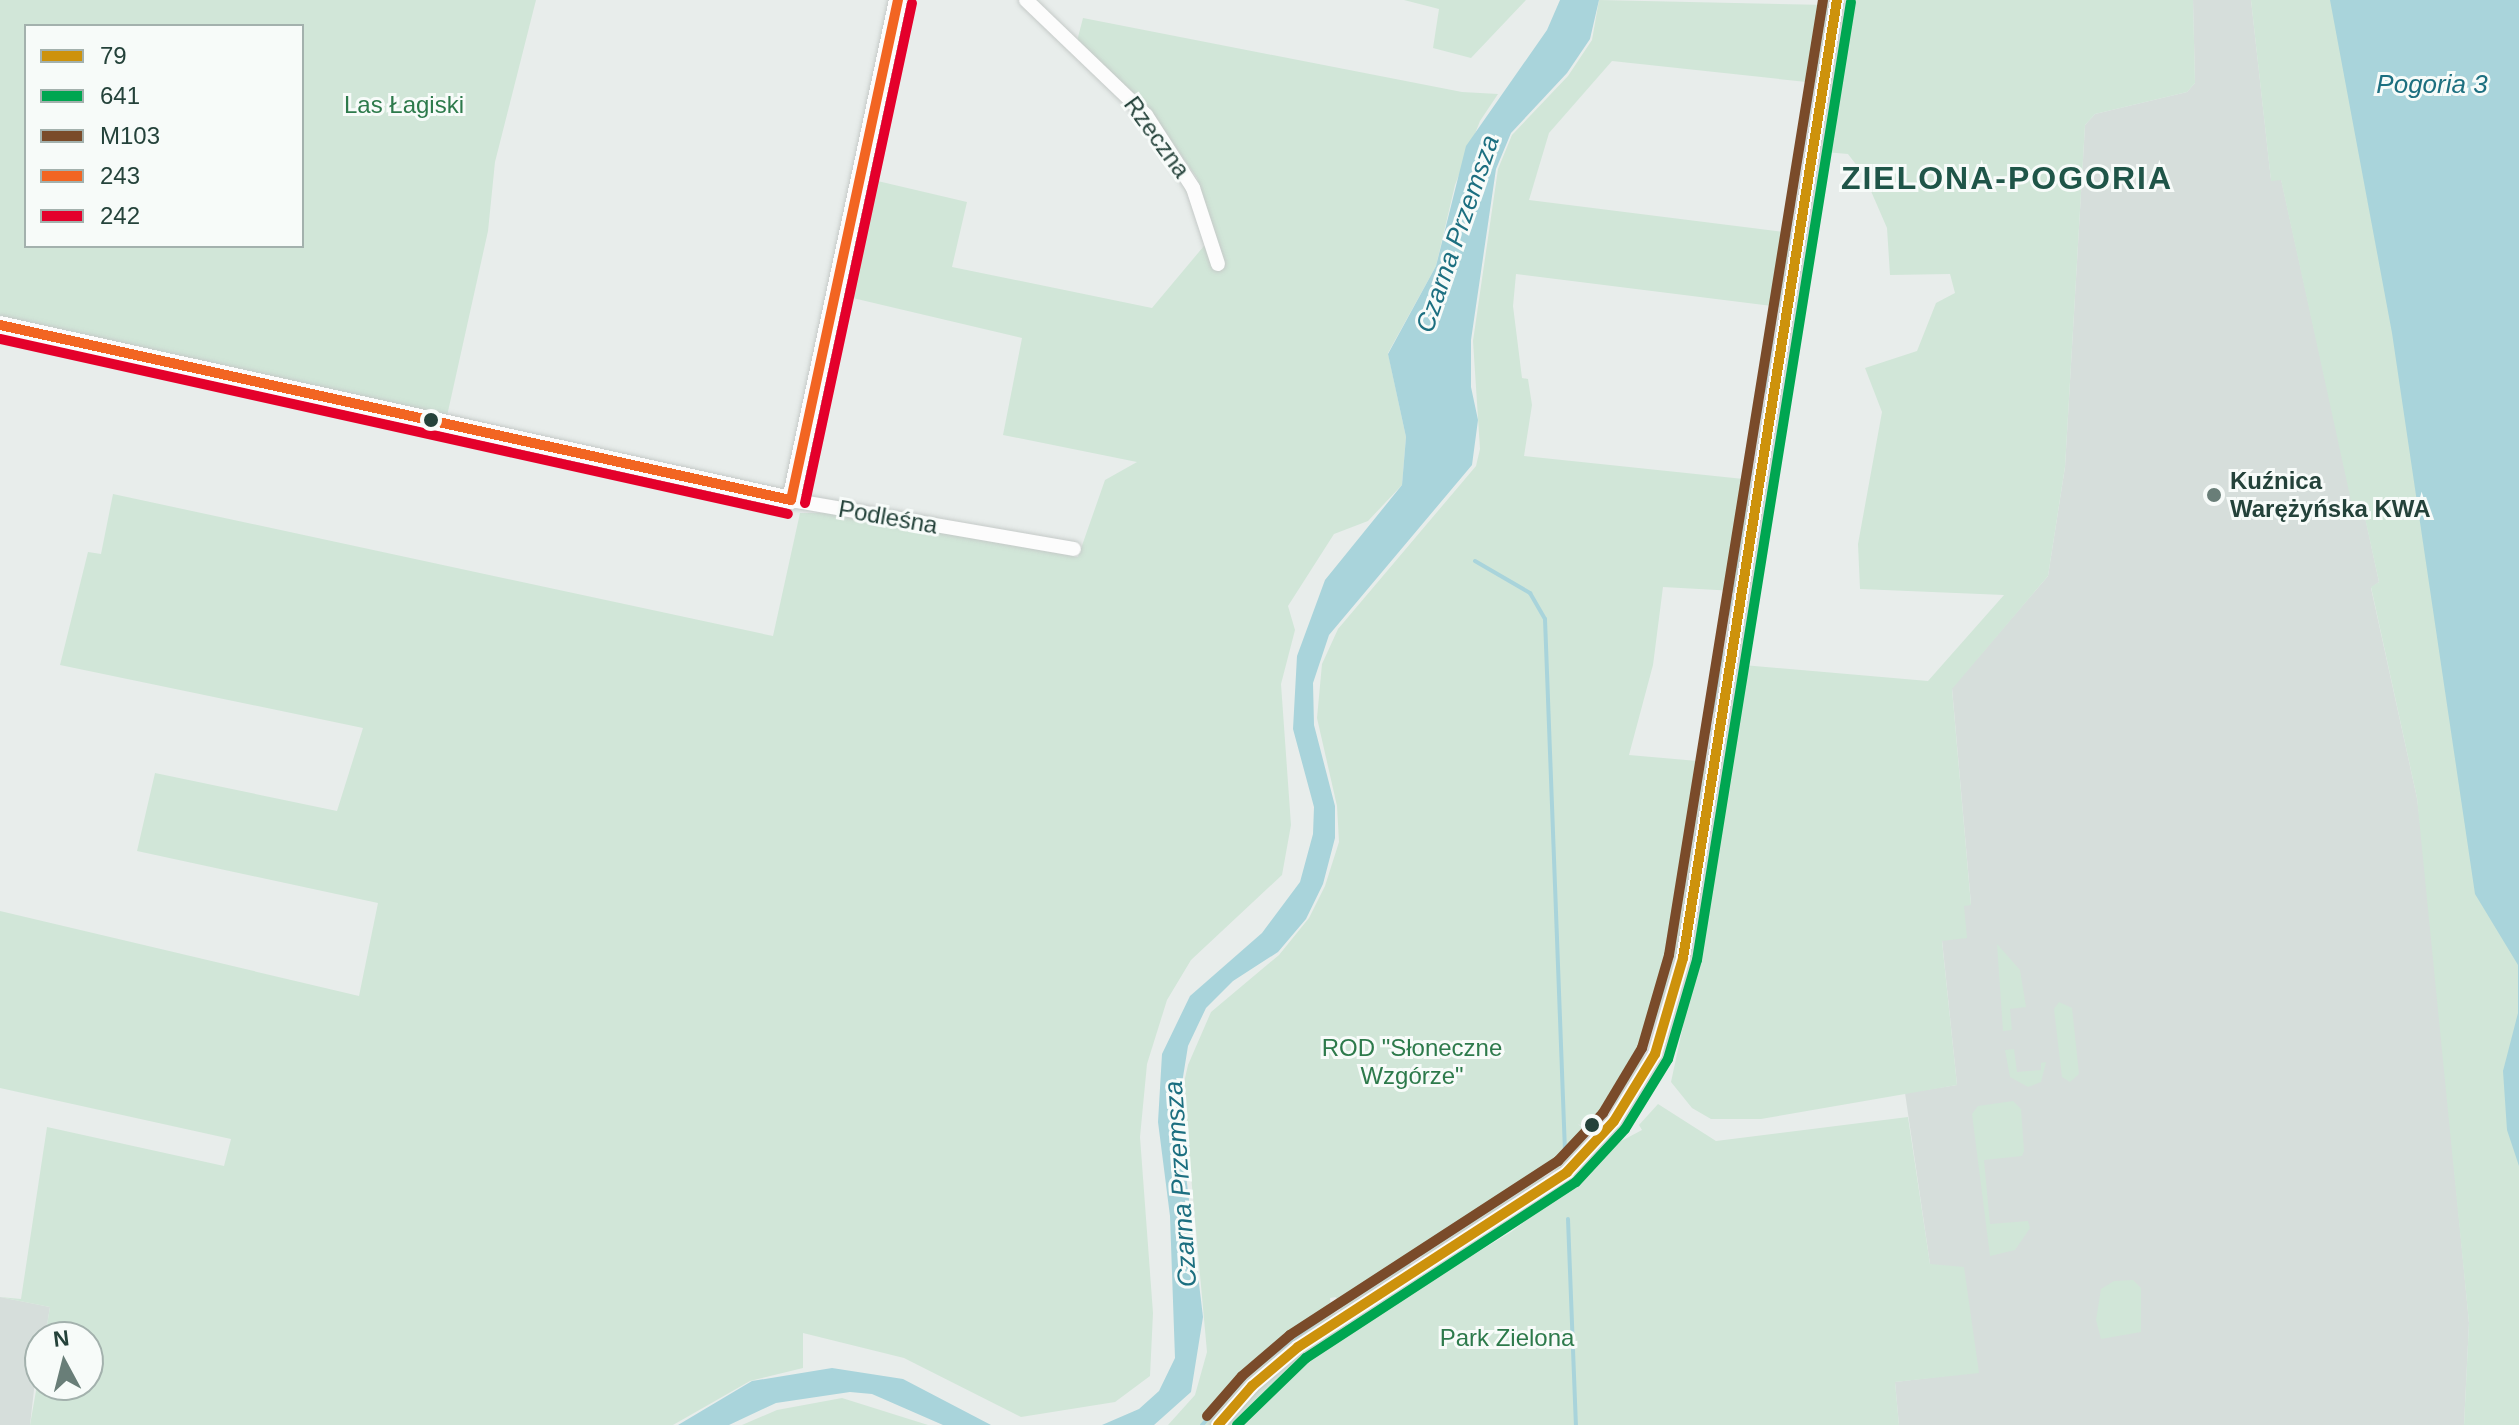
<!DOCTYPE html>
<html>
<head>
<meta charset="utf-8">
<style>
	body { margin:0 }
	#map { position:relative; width:2519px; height:1425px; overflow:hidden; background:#e8edeb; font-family:Arial,sans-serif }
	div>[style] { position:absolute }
	.built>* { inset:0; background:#d6dedb }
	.green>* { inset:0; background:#d1e6d8 }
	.water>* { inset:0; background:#a9d4db }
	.stream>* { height:4px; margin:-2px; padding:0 2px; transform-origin:2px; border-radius:2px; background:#a9d4db }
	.roads { filter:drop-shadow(0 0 2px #c5cac8) drop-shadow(0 0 2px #c5cac8) }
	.street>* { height:14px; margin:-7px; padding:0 7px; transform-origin:7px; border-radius:7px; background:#fcfcfc }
	.secondary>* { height:18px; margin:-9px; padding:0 9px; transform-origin:9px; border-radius:9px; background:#fcfcfc }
	.bus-1>* { height:10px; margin:-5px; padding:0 5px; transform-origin:5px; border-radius:5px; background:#cd920c }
	.bus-2>* { height:10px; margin:-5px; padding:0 5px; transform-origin:5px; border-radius:5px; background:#00a651 }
	.bus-3>* { height:10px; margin:-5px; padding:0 5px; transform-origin:5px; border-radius:5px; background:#7a4b2a }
	.bus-4>* { height:10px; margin:-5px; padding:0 5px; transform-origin:5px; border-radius:5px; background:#f26522 }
	.bus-5>* { height:10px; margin:-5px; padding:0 5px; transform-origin:5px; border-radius:5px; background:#e4002b }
	.dots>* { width:22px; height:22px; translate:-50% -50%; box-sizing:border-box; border:4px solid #f7fbf9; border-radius:50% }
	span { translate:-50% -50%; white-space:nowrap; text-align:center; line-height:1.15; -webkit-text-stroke:6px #f7fbf9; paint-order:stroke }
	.park-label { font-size:24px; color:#2d7a4b }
	.street-label { font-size:24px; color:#24423a }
	.poi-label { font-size:24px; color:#24423a; font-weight:700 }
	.left { translate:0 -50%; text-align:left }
	.water-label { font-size:26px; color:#1c6f80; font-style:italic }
	.district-label { font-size:32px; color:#1f5548; font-weight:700; letter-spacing:2px }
	.legend { position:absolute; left:24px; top:24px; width:280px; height:224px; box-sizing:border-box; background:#f7fbf9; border:2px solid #a3b1ad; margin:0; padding:10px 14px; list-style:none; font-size:24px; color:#24423a }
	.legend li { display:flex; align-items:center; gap:16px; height:40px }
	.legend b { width:40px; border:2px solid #a3b1ad }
	.north { position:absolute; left:24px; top:1321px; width:80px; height:80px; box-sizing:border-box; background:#f7fbf9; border:2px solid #a3b1ad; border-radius:50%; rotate:353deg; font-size:22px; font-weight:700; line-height:32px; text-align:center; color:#24423a }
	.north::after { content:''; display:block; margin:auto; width:28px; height:36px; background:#697e78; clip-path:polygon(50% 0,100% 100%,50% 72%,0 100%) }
</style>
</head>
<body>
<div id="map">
	<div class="built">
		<div style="clip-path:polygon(2193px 0,2251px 0,2271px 180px,2281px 179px,2356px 519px,2365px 517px,2379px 582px,2371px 588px,2417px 798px,2425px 861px,2469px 1323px,2464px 1425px,1899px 1425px,1895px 1382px,1978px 1372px,1930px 1264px,1905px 1093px,1957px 1085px,1942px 940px,1964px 905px,1971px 904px,1952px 688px,2048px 576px,2065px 467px,2085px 125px,2095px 114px,2187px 92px,2195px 83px)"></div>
		<div style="clip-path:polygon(0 1297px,50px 1307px,45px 1337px,40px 1337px,30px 1425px,0 1425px)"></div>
	</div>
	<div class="green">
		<div style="clip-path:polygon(evenodd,0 0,536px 0,495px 162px,488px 231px,447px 416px,0 317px,0 0,26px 26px,302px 26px,302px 246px,26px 246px,26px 26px)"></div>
		<div style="clip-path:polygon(1404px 0,1526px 0,1471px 58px,1433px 48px,1439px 9px)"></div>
		<div style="clip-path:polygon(1599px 0,1829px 5px,1816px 83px,1612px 61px,1549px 133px,1529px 200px,1792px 233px,1780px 307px,1516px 274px,1513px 306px,1522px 378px,1528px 379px,1532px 405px,1524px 456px,1753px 480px,1735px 591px,1663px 587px,1653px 665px,1629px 755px,1709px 762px,1676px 961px,1641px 1065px,1618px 1103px,1609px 1107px,1591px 1131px,1578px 1124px,1589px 1134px,1573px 1157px,1556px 1171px,1549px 1164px,1543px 1167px,1544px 1181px,1424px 1259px,1416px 1251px,1408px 1256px,1411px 1267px,1341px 1311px,1336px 1297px,1330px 1298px,1331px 1309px,1351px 1329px,1511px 1232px,1570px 1187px,1612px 1146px,1642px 1130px,1639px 1125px,1658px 1104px,1716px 1141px,1908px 1117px,1930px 1264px,1964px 1267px,1979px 1373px,1895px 1382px,1899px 1425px,1168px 1425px,1195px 1395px,1207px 1352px,1183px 1087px,1188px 1065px,1211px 1012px,1279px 955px,1309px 918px,1325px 886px,1339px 842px,1337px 806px,1317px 718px,1322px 664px,1338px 629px,1476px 466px,1480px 449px,1473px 341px,1498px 169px,1512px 135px,1568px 76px,1592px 40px)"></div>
		<div style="clip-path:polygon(1850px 0,2193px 0,2195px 83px,2187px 92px,2095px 114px,2085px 125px,2065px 467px,2048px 576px,1952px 689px,1971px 905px,1964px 906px,1967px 938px,1942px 941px,1957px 1085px,1761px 1119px,1711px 1119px,1692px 1108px,1671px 1082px,1695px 970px,1743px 665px,1928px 681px,2004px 595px,1860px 589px,1858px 544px,1882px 412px,1865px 368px,1917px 351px,1936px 303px,1955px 293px,1950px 274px,1890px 275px,1887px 228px,1864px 175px,1848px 154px,1825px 152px)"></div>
		<div style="clip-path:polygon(2251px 0,2519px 0,2519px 1425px,2464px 1425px,2469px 1323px,2417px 798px,2371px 587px,2379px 582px,2365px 518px,2355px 519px,2281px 180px,2271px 181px)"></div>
		<div style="clip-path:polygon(1083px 18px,1462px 92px,1498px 94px,1480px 121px,1455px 185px,1436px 266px,1388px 353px,1406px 437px,1402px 485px,1368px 521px,1334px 534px,1288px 606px,1295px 630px,1281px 684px,1291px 825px,1282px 875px,1191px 960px,1167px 1000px,1147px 1064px,1140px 1137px,1153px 1313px,1150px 1376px,1115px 1402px,1021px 1417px,904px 1358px,803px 1333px,803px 1368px,750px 1381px,673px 1425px,30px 1425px,40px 1368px,40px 1385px,88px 1385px,88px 1337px,45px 1337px,50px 1307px,0 1297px,21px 1299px,47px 1127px,224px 1166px,231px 1139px,0 1088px,0 911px,359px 996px,378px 903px,137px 851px,155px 773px,337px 811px,363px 728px,60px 665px,88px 552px,101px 554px,113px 494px,773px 636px,800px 513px,837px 513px,1078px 557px,1105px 480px,1137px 462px,1003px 435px,1022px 338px,840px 295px,869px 179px,967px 202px,952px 267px,1152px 308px,1214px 234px,1197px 178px,1160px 124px,1077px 41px)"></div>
		<div style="clip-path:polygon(1997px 944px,2020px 970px,2026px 1007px,2010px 1009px,2012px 1030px,2003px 1031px)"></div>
		<div style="clip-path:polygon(2059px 1002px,2072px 1008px,2079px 1074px,2070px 1082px,2062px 1077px,2054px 1009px)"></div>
		<div style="clip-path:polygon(2014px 1049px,2017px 1072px,2041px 1070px,2041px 1063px,2046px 1062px,2041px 1082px,2028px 1087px,2010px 1077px,2005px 1050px)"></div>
		<div style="clip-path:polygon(2013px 1101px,2021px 1109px,2024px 1151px,2022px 1156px,1984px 1160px,1990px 1224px,2028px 1221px,2030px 1228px,2015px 1250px,1990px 1256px,1972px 1114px,1978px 1106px)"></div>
		<div style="clip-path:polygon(2133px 1280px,2141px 1288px,2141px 1332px,2101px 1339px,2096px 1320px,2101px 1289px,2114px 1281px)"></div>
		<div style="clip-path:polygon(842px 1398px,928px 1425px,742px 1425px,777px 1410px)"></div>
	</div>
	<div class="water">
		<div style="clip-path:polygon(1560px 0,1599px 0,1590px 39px,1567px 73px,1511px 133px,1496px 169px,1471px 340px,1471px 387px,1478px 420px,1472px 465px,1329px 635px,1313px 683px,1314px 725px,1335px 806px,1335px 838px,1323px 884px,1306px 919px,1278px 952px,1233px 981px,1206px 1008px,1188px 1046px,1178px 1108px,1203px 1317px,1191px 1392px,1154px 1425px,1102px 1425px,1139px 1409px,1159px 1391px,1175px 1358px,1170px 1216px,1158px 1122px,1162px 1054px,1190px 996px,1262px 933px,1300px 882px,1313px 834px,1314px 807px,1293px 729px,1297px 656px,1325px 580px,1402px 485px,1406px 437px,1388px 354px,1436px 266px,1466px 146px,1547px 30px)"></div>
		<div style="clip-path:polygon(2330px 0,2519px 0,2519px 1166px,2507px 1130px,2503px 1071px,2518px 1013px,2518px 965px,2475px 894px,2392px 333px)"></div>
		<div style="clip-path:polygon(832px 1368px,903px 1379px,991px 1425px,943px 1425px,872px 1394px,850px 1392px,776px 1403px,729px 1425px,678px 1425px,752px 1381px)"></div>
	</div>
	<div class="stream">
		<div style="left:1822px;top:26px;width:26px;rotate:-81deg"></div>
		<div style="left:1813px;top:80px;width:18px;rotate:-81deg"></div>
		<div style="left:1807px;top:121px;width:37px;rotate:-81deg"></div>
		<div style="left:1800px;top:161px;width:23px;rotate:-80deg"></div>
		<div style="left:1789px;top:230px;width:30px;rotate:-81deg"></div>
		<div style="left:1788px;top:241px;width:6px;rotate:-81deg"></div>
		<div style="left:1783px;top:266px;width:17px;rotate:-80deg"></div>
		<div style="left:1777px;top:306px;width:30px;rotate:-81deg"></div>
		<div style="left:1764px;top:391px;width:53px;rotate:-81.3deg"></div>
		<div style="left:1759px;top:418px;width:12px;rotate:-81deg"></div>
		<div style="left:1750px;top:475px;width:8px;rotate:-83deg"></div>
		<div style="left:1475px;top:561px;width:64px;rotate:30.2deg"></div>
		<div style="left:1530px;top:593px;width:30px;rotate:60deg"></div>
		<div style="left:1545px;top:619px;width:533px;rotate:87.85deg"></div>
		<div style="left:1565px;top:1152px;width:17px;rotate:130deg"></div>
		<div style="left:1735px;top:570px;width:92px;rotate:-81.3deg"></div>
		<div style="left:1732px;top:591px;width:10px;rotate:-84deg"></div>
		<div style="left:1728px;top:614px;width:17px;rotate:-80deg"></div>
		<div style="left:1720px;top:665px;width:14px;rotate:-82deg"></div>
		<div style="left:1712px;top:712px;width:43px;rotate:-80.5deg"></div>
		<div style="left:1706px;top:735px;width:7px;rotate:-56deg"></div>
		<div style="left:1614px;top:1097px;width:53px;rotate:-58.1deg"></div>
		<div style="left:1642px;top:1052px;width:67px;rotate:-71.8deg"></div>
		<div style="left:1663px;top:988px;width:239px;rotate:-80.4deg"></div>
		<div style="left:1568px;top:1219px;width:206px;rotate:87.8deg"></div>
		<div style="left:1420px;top:1254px;width:143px;rotate:-33deg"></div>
		<div style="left:1341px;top:1305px;width:80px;rotate:-32.3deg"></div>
		<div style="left:1202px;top:1425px;width:76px;rotate:-47.7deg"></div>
		<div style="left:1253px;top:1369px;width:92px;rotate:-36.6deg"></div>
	</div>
	<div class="roads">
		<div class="street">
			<div style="left:1026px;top:0;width:166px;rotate:43.8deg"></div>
			<div style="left:1146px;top:115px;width:87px;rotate:57.2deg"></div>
			<div style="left:1193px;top:188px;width:80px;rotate:71.8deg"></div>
			<div style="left:791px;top:500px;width:287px;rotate:9.8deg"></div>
			<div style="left:1218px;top:1425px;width:52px;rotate:-48.9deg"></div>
			<div style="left:1252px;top:1386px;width:60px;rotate:-40.3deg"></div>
			<div style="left:1298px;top:1347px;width:321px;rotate:-33deg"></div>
			<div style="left:1567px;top:1172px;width:69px;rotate:-47.3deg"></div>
			<div style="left:1614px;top:1121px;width:79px;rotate:-58.5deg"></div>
			<div style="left:1655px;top:1054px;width:100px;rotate:-73.7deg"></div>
			<div style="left:1683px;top:958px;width:970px;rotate:-80.87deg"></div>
		</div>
		<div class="secondary">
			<div style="left:0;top:325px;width:810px;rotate:12.48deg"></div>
			<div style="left:791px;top:500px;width:511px;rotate:-77.92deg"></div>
		</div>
	</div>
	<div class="bus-1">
		<div style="left:1218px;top:1425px;width:52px;rotate:-48.9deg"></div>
		<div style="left:1252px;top:1386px;width:60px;rotate:-40.3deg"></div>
		<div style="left:1298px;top:1347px;width:321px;rotate:-33deg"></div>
		<div style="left:1567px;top:1172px;width:69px;rotate:-47.3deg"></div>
		<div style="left:1614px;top:1121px;width:79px;rotate:-58.5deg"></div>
		<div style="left:1655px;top:1054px;width:100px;rotate:-73.7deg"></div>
		<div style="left:1683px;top:958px;width:970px;rotate:-80.87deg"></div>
	</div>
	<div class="bus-2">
		<div style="left:1237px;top:1425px;width:96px;rotate:-44.2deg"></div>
		<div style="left:1306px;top:1358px;width:322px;rotate:-33.1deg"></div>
		<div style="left:1576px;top:1182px;width:72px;rotate:-47.2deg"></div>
		<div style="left:1625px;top:1129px;width:82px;rotate:-58.4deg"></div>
		<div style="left:1668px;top:1059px;width:103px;rotate:-73.7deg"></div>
		<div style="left:1697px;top:960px;width:970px;rotate:-80.87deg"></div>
	</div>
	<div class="bus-3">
		<div style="left:1207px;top:1416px;width:53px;rotate:-48.8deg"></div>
		<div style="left:1242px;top:1376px;width:63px;rotate:-40.5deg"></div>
		<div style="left:1290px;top:1335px;width:320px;rotate:-33deg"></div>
		<div style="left:1558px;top:1161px;width:66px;rotate:-46.8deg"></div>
		<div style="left:1603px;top:1113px;width:76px;rotate:-59deg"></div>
		<div style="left:1642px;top:1048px;width:97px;rotate:-73.8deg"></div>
		<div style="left:1669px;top:955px;width:967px;rotate:-80.84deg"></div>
	</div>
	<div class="bus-4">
		<div style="left:0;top:325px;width:810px;rotate:12.48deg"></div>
		<div style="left:791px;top:500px;width:511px;rotate:-77.92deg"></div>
	</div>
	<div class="bus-5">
		<div style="left:0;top:339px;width:807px;rotate:12.52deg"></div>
		<div style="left:805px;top:503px;width:511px;rotate:-77.92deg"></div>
	</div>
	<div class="dots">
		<div style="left:431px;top:420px;background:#24423a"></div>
		<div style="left:2214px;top:495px;background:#697e78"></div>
		<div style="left:1592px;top:1125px;background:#24423a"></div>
	</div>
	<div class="park-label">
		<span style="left:404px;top:105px">Las Łagiski</span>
		<span style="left:1412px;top:1062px">ROD "Słoneczne<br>Wzgórze"</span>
		<span style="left:1507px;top:1338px">Park Zielona</span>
	</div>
	<div class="street-label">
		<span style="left:1157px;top:137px;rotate:54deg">Rzeczna</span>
		<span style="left:888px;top:517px;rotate:10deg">Podleśna</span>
	</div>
	<div class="poi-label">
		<span class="left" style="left:2230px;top:495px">Kuźnica<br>Warężyńska KWA</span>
	</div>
	<div class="water-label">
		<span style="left:2432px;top:85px">Pogoria 3</span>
		<span style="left:1458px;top:234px;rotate:-71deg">Czarna Przemsza</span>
		<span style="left:1181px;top:1184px;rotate:-94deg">Czarna Przemsza</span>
	</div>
	<div class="district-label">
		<span style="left:2007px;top:178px">ZIELONA-POGORIA</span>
	</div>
	<ul class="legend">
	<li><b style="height:10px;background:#cd920c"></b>79</li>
	<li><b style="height:10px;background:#00a651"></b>641</li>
	<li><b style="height:10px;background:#7a4b2a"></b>M103</li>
	<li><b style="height:10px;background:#f26522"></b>243</li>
	<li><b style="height:10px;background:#e4002b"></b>242</li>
	</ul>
	<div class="north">N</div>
</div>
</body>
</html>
